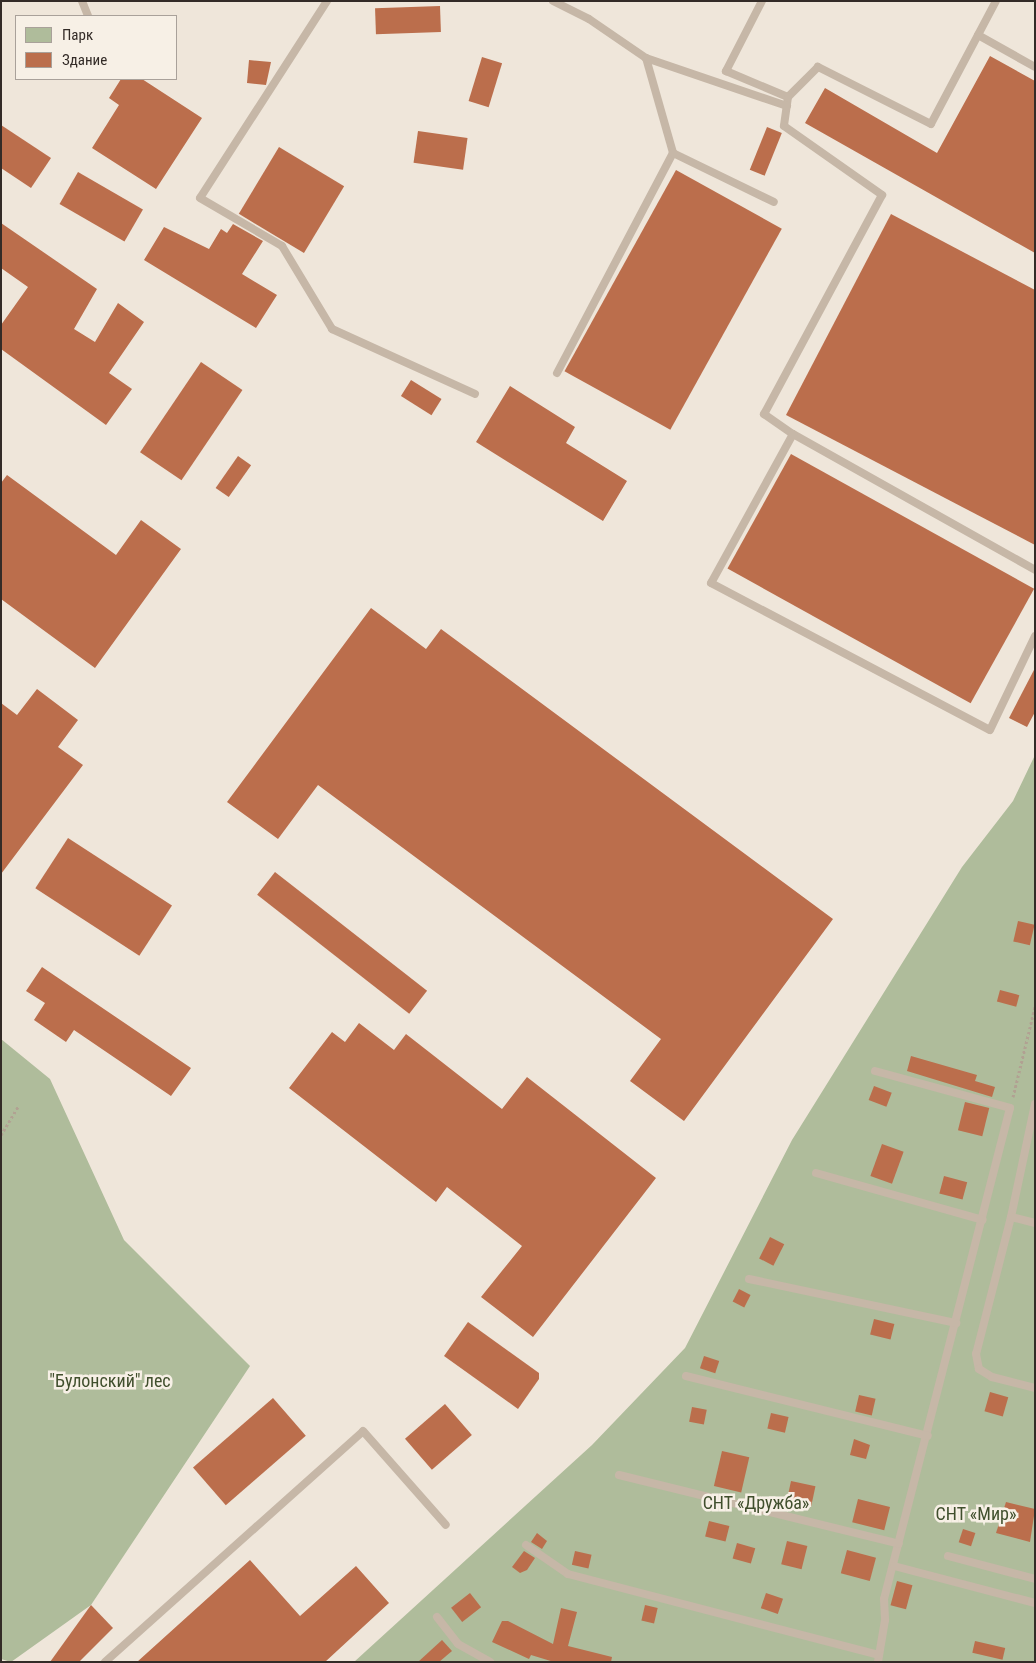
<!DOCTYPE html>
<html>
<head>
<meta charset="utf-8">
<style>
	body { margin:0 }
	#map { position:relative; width:1036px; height:1663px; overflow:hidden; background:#efe6da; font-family:"Roboto Condensed",sans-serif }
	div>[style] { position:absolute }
	.green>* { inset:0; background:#afbc9b }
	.building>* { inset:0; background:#bb6e4c; transform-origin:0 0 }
	.path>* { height:3px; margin-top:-1.5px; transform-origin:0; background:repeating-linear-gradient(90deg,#b1a192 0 2.5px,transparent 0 5px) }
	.service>* { height:8px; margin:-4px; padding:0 4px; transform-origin:4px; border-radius:4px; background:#c6b7a7 }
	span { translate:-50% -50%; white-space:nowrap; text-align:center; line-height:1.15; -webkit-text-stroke:5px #f7f0e6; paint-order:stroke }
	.park-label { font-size:18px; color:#404f2d }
	.frame { position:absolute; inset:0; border:2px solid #332b27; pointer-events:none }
	.legend { position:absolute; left:15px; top:15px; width:162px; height:65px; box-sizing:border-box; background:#f7f0e6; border:1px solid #a9a19a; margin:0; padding:6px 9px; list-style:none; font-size:15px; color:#332b27 }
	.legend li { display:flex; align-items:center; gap:10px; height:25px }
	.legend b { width:25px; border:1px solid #a9a19a }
</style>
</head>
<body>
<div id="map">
	<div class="green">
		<div style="clip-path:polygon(1035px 755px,1035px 1662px,354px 1662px,592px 1445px,685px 1348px,792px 1140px,962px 867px,1013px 801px)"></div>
		<div style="clip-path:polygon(1px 1039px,50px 1079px,124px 1240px,250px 1366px,91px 1605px,11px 1662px,1px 1659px)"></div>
	</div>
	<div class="building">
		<div style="left:440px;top:6px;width:26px;height:65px;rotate:88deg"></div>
		<div style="clip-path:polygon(990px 56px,1035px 81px,1035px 253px,805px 123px,825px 88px,937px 153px)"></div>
		<div style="left:482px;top:57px;width:21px;height:46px;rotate:17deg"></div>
		<div style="clip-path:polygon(249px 60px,271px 62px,266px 85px,247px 83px)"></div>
		<div style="clip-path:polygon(121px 79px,142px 79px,202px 118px,156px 189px,92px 148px,119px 105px,109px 98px)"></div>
		<div style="clip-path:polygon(1px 125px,51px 158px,31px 188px,1px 168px)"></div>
		<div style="left:767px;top:127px;width:16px;height:46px;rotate:22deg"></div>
		<div style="left:418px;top:131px;width:50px;height:32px;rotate:8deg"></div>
		<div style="left:279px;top:147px;width:76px;height:78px;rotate:31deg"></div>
		<div style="left:676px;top:170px;width:121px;height:230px;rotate:29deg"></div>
		<div style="left:78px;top:172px;width:75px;height:37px;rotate:30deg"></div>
		<div style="clip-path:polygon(891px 214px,1035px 290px,1035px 545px,786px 415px)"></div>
		<div style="clip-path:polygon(1px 223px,97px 289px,74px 329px,95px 342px,118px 303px,144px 322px,109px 373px,132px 389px,106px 425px,1px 349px,1px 325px,28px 287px,1px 268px)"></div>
		<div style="clip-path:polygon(233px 224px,263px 241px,242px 274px,277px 295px,256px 328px,144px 260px,164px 227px,209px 249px,221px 229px,227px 233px)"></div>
		<div style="left:201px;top:362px;width:50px;height:109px;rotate:34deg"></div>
		<div style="left:411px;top:380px;width:36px;height:19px;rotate:32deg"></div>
		<div style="clip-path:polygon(510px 386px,575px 427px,566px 443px,627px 481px,603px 521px,476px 442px)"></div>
		<div style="left:791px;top:454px;width:278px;height:131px;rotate:29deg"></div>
		<div style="left:238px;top:456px;width:16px;height:39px;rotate:35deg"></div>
		<div style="clip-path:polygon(7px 475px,116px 555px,141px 520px,181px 549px,95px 668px,1px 599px,1px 483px)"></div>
		<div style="clip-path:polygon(371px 608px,426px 649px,441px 629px,833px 919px,684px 1121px,630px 1081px,661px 1039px,318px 785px,278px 839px,227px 802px)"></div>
		<div style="clip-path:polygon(1035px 668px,1035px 712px,1027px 727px,1009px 718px)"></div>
		<div style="clip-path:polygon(37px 689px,78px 720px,58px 747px,83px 765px,1px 874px,1px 703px,17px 715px)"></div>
		<div style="left:68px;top:838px;width:124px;height:60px;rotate:33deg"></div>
		<div style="left:275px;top:872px;width:193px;height:29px;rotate:38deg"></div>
		<div style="left:1018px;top:921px;width:17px;height:21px;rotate:13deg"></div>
		<div style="clip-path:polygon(42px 967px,191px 1068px,171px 1096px,74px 1030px,66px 1042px,34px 1020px,45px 1003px,26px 991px)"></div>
		<div style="left:1000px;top:990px;width:20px;height:12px;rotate:15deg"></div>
		<div style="clip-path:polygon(359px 1023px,394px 1050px,406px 1034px,502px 1109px,527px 1077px,656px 1178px,533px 1337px,481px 1297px,522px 1246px,447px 1187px,436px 1202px,289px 1088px,332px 1032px,345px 1042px)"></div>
		<div style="clip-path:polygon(911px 1056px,977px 1075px,975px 1081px,995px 1087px,992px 1097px,907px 1071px)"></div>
		<div style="left:874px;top:1086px;width:19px;height:15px;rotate:21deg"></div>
		<div style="left:965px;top:1102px;width:25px;height:29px;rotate:14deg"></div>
		<div style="left:882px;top:1144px;width:23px;height:34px;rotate:20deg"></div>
		<div style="left:944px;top:1176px;width:24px;height:18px;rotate:15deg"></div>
		<div style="left:770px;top:1237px;width:16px;height:24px;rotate:27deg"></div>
		<div style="left:739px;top:1289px;width:13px;height:14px;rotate:27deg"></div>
		<div style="left:874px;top:1319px;width:21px;height:16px;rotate:14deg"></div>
		<div style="clip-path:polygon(468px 1322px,539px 1373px,539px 1379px,518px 1409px,444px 1356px)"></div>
		<div style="left:704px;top:1356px;width:16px;height:13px;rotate:18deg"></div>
		<div style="left:990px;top:1392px;width:19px;height:20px;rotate:16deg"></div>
		<div style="left:859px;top:1395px;width:17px;height:17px;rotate:13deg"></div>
		<div style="left:273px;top:1398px;width:50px;height:106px;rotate:49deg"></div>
		<div style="left:445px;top:1404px;width:41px;height:53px;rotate:49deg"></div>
		<div style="left:692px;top:1407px;width:15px;height:15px;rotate:11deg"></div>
		<div style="left:771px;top:1413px;width:18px;height:16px;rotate:13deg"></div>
		<div style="clip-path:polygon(854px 1439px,870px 1445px,866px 1459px,850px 1455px)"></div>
		<div style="left:722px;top:1451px;width:28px;height:36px;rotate:13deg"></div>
		<div style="left:791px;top:1481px;width:25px;height:21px;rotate:12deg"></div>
		<div style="left:858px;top:1499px;width:33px;height:24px;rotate:14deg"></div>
		<div style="clip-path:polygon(1006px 1502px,1035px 1509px,1030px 1542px,996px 1533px)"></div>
		<div style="left:709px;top:1521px;width:21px;height:16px;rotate:14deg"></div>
		<div style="left:963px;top:1529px;width:13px;height:14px;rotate:18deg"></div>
		<div style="clip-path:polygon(537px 1533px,547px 1541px,542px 1549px,531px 1542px)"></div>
		<div style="left:787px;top:1541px;width:21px;height:24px;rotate:14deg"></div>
		<div style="left:737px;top:1543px;width:19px;height:16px;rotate:16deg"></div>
		<div style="left:847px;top:1550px;width:30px;height:24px;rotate:15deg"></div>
		<div style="clip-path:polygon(524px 1551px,535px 1558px,527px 1570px,520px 1573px,512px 1567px)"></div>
		<div style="left:575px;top:1551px;width:17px;height:14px;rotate:13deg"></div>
		<div style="clip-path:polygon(250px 1560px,300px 1616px,356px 1566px,389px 1603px,325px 1662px,137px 1662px)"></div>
		<div style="left:897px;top:1581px;width:16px;height:25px;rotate:15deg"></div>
		<div style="left:470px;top:1593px;width:18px;height:24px;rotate:52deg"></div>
		<div style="left:766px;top:1593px;width:18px;height:16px;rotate:19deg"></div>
		<div style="clip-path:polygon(91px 1605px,113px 1628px,79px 1662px,50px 1662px)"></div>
		<div style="left:645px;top:1605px;width:13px;height:16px;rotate:13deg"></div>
		<div style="clip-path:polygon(561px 1608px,577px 1612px,568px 1646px,612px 1657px,611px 1662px,554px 1662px,531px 1655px,529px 1659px,492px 1642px,502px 1621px,508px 1621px,553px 1644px)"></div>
		<div style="clip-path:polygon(442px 1640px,452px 1651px,439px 1662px,418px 1662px)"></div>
		<div style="left:975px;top:1641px;width:31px;height:12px;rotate:13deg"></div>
	</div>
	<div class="path">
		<div style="left:1013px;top:1097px;width:93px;rotate:-76.3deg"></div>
		<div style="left:1px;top:1135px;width:33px;rotate:-59deg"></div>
	</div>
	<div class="service">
		<div style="left:82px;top:1px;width:16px;rotate:68deg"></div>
		<div style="left:327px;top:1px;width:234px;rotate:122.8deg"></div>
		<div style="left:200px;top:198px;width:95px;rotate:30.3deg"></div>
		<div style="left:282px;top:246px;width:97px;rotate:58.9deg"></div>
		<div style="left:332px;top:329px;width:157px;rotate:24.4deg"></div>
		<div style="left:553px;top:1px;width:40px;rotate:26.6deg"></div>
		<div style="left:589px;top:19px;width:69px;rotate:34.4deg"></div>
		<div style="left:646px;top:58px;width:99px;rotate:74.1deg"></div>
		<div style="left:762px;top:1px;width:79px;rotate:117.2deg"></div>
		<div style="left:726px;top:71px;width:67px;rotate:22.8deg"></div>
		<div style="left:996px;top:1px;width:139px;rotate:117.9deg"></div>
		<div style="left:931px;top:124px;width:127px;rotate:-153.2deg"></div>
		<div style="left:818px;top:67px;width:42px;rotate:135deg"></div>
		<div style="left:788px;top:97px;width:29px;rotate:98deg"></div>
		<div style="left:784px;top:126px;width:120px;rotate:35.1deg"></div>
		<div style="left:882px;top:195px;width:249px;rotate:118.3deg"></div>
		<div style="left:764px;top:414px;width:35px;rotate:35deg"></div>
		<div style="left:793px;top:434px;width:278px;rotate:29.3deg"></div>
		<div style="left:978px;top:35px;width:65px;rotate:29.3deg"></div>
		<div style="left:646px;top:58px;width:149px;rotate:18.8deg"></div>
		<div style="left:557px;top:373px;width:249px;rotate:-62.2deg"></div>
		<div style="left:673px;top:153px;width:112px;rotate:25.9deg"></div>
		<div style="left:793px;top:434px;width:170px;rotate:118.8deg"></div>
		<div style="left:711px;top:583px;width:315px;rotate:27.8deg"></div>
		<div style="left:990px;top:730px;width:104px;rotate:-64.4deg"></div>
		<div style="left:875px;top:1071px;width:140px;rotate:15.3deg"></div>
		<div style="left:1010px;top:1108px;width:507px;rotate:104.39deg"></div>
		<div style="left:884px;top:1599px;width:21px;rotate:87deg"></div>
		<div style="left:885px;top:1620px;width:43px;rotate:99.5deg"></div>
		<div style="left:1035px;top:1104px;width:116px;rotate:102deg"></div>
		<div style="left:1011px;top:1217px;width:141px;rotate:104.3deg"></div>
		<div style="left:976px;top:1354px;width:15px;rotate:79deg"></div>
		<div style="left:979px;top:1369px;width:15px;rotate:32deg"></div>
		<div style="left:992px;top:1377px;width:44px;rotate:14.3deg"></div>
		<div style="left:816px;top:1173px;width:173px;rotate:15.7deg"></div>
		<div style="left:1011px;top:1217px;width:25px;rotate:14deg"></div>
		<div style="left:749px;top:1279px;width:212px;rotate:12deg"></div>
		<div style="left:686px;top:1376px;width:249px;rotate:13.9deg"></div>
		<div style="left:619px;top:1475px;width:288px;rotate:13.8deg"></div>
		<div style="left:526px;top:1545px;width:51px;rotate:34.6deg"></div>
		<div style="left:568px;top:1574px;width:321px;rotate:14.6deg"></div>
		<div style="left:948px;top:1556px;width:90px;rotate:14.8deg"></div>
		<div style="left:894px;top:1566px;width:146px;rotate:14.7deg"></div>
		<div style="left:437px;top:1617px;width:34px;rotate:52deg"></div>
		<div style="left:458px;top:1644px;width:37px;rotate:29deg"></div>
		<div style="left:105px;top:1662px;width:346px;rotate:-41.8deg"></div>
		<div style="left:363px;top:1431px;width:125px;rotate:48.6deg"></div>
	</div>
	<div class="park-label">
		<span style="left:110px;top:1381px">"Булонский" лес</span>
		<span style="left:756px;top:1503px">СНТ «Дружба»</span>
		<span style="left:976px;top:1514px">СНТ «Мир»</span>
	</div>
	<div class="frame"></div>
	<ul class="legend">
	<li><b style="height:14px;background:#afbc9b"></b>Парк</li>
	<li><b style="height:14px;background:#bb6e4c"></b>Здание</li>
	</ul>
</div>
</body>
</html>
